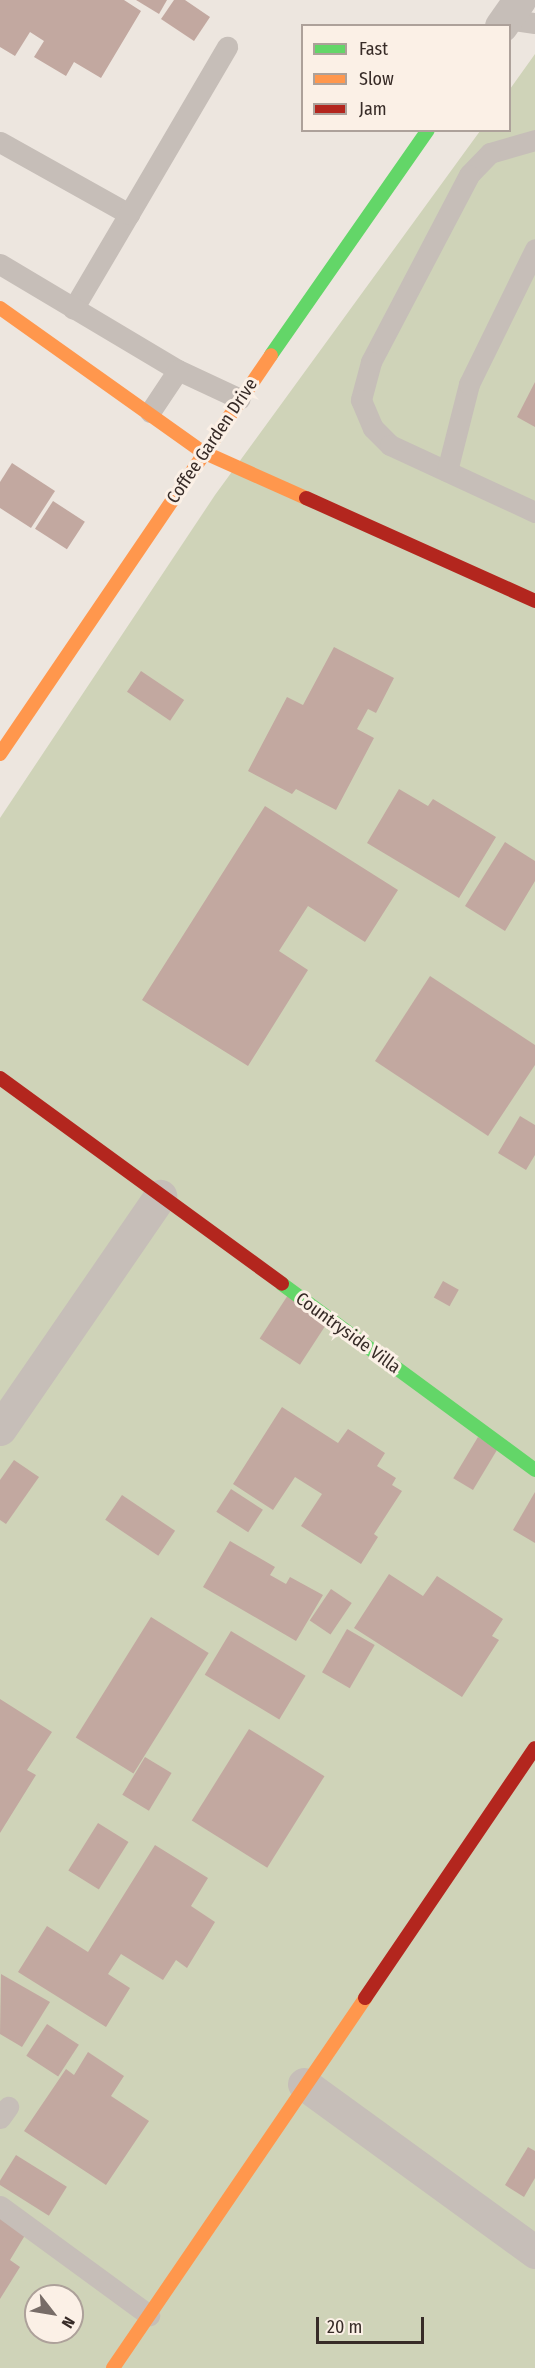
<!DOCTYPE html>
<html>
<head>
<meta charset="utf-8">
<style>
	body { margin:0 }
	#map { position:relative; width:535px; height:2368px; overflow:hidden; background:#ede6df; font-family:"Fira Sans Condensed",sans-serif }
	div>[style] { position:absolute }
	.green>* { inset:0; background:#cfd3b8 }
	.building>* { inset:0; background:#c2a8a0; transform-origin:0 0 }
	.lane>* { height:21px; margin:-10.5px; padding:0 10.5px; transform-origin:10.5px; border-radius:10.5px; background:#c6beb8 }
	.street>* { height:33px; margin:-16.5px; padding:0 16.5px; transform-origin:16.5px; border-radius:16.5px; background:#c6beb8 }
	.fast>* { height:14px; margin:-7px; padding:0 7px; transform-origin:7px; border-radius:7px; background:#63d668 }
	.slow>* { height:14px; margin:-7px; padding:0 7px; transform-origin:7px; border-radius:7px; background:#ff974d }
	.jam>* { height:14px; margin:-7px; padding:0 7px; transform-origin:7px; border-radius:7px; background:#b3261e }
	span { translate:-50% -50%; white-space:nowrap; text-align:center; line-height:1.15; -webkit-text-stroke:6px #fbf0e6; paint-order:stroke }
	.street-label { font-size:18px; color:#372b27 }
	.legend { position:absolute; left:301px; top:24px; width:210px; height:108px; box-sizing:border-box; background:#fbf0e6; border:2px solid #ada19a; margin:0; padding:8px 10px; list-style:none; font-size:18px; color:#372b27 }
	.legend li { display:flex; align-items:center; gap:12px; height:30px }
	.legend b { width:30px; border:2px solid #ada19a }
	.north { position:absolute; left:24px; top:2284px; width:60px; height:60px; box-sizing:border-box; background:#fbf0e6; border:2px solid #ada19a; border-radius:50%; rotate:121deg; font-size:16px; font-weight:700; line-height:24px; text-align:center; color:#372b27 }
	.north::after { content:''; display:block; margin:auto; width:21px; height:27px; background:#776c67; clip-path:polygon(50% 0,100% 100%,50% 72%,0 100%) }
	.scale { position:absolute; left:316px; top:2317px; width:108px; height:27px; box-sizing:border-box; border:3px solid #372b27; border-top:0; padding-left:8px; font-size:18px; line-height:21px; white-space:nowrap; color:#372b27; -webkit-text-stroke:4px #fbf0e6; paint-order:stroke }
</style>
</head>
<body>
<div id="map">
	<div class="green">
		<div style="clip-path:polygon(evenodd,535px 54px,535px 2368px,0 2368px,0 818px,215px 495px,480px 131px,510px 130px,510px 89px,535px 54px,36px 2296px,72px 2296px,72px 2332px,36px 2332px,36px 2296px)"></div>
	</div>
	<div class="building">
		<div style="clip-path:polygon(0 0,124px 0,141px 11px,101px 78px,74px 62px,66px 76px,34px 57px,44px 41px,30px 32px,15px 56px,0 47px)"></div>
		<div style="clip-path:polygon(136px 0,167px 0,159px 14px)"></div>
		<div style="clip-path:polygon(174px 0,185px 0,210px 17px,194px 41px,161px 19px)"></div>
		<div style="clip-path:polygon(535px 382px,535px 427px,517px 417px)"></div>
		<div style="clip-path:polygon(12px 463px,55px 491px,31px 528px,0 508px,0 482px)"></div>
		<div style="left:53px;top:501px;width:38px;height:33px;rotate:33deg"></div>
		<div style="clip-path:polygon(334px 647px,394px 678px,376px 713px,368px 709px,357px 729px,374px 738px,336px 810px,296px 789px,292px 794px,248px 771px,287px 697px,303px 705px)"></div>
		<div style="left:141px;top:671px;width:52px;height:25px;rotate:34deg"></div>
		<div style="clip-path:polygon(399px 789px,428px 806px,433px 799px,496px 837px,459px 898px,367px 843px)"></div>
		<div style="clip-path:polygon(265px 806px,398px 890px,365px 942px,308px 906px,279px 951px,308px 970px,248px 1066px,142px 1000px)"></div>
		<div style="clip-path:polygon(505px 842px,535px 861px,535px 881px,505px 931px,465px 906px)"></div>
		<div style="clip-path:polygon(430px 976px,535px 1045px,535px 1065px,488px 1136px,375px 1061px)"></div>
		<div style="clip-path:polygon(520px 1116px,535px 1125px,535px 1155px,526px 1170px,498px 1153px)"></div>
		<div style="left:443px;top:1281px;width:18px;height:19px;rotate:29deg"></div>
		<div style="left:288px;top:1295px;width:48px;height:52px;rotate:33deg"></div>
		<div style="clip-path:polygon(282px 1407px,338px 1443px,348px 1429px,385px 1453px,377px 1466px,396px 1478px,392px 1485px,402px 1491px,374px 1534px,378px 1537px,361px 1564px,301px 1526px,322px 1494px,295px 1477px,273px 1510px,233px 1484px)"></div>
		<div style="left:478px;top:1437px;width:23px;height:48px;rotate:31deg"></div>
		<div style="clip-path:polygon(14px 1460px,39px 1477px,6px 1524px,0 1520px,0 1480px)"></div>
		<div style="left:231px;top:1489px;width:38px;height:27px;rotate:33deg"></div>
		<div style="clip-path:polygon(535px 1492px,535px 1543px,513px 1530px)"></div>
		<div style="left:122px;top:1495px;width:64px;height:30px;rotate:34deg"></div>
		<div style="clip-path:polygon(230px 1541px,275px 1567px,270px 1575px,286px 1584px,290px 1577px,323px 1595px,296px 1641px,203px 1587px)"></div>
		<div style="clip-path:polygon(389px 1574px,423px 1596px,437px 1576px,503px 1619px,492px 1636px,499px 1640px,462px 1697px,354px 1628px)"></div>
		<div style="left:331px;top:1589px;width:25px;height:38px;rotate:34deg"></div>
		<div style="left:151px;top:1617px;width:68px;height:142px;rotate:32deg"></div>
		<div style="left:347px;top:1629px;width:32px;height:50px;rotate:30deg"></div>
		<div style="left:231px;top:1631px;width:87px;height:51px;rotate:31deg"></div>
		<div style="clip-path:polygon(0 1699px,52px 1732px,27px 1770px,36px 1775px,0 1833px)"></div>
		<div style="left:249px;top:1729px;width:89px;height:108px;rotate:32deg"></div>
		<div style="left:145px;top:1757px;width:31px;height:44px;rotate:31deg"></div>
		<div style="left:98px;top:1823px;width:36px;height:56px;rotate:32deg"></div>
		<div style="clip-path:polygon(155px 1845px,208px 1878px,191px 1906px,215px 1922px,187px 1968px,176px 1960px,163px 1980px,121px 1954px,108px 1974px,130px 1988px,106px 2027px,18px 1972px,47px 1926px,88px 1952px)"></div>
		<div style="clip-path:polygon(1px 1974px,50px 2002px,22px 2047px,0 2034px)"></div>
		<div style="left:47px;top:2024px;width:38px;height:38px;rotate:33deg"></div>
		<div style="clip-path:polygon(88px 2052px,124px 2076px,111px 2096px,149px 2121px,106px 2185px,24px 2131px,66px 2069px,74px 2075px)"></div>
		<div style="clip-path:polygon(528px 2147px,535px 2151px,535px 2178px,524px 2197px,505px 2185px)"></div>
		<div style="left:16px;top:2155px;width:60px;height:34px;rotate:32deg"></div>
		<div style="clip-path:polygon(0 2215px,27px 2232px,10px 2260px,20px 2267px,0 2299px)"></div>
	</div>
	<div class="lane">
		<div style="left:506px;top:19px;width:29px;rotate:8deg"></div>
		<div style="left:535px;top:140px;width:47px;rotate:163.9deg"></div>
		<div style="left:490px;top:153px;width:30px;rotate:134deg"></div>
		<div style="left:469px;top:175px;width:211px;rotate:117.7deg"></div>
		<div style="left:371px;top:362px;width:39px;rotate:105deg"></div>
		<div style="left:361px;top:400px;width:30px;rotate:67deg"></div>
		<div style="left:373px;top:428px;width:24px;rotate:45deg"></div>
		<div style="left:390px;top:445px;width:160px;rotate:24.8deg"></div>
		<div style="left:0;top:142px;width:148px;rotate:29.2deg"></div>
		<div style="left:129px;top:214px;width:110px;rotate:120.5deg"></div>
		<div style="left:129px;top:214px;width:194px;rotate:-59.6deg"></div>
		<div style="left:0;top:264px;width:207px;rotate:30.8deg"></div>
		<div style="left:178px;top:370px;width:68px;rotate:25.1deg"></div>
		<div style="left:150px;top:412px;width:50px;rotate:-56.3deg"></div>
		<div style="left:447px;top:471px;width:90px;rotate:-75.8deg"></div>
		<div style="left:469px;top:384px;width:150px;rotate:-63.9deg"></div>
		<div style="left:0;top:2118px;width:14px;rotate:-54deg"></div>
		<div style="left:0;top:2206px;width:185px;rotate:36.2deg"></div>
	</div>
	<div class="street">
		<div style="left:501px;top:26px;width:32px;rotate:-55deg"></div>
		<div style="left:0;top:1429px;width:283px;rotate:-55.5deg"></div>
		<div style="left:304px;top:2084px;width:286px;rotate:36deg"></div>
	</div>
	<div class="fast">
		<div style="left:271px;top:355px;width:274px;rotate:-55.1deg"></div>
		<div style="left:282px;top:1284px;width:314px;rotate:36.3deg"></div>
	</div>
	<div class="slow">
		<div style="left:0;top:308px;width:249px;rotate:35.4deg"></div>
		<div style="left:203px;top:452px;width:113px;rotate:24.1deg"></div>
		<div style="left:0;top:754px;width:482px;rotate:-55.8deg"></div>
		<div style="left:113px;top:2368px;width:448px;rotate:-55.7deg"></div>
	</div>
	<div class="jam">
		<div style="left:306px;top:498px;width:251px;rotate:24.2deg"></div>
		<div style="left:0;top:1078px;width:349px;rotate:36.1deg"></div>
		<div style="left:365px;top:1998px;width:302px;rotate:-55.8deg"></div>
	</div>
	<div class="street-label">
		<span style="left:212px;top:441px;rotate:-56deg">Coffee Garden Drive</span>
		<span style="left:348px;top:1333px;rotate:36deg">Countryside Villa</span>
	</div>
	<ul class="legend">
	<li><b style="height:8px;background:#63d668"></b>Fast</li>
	<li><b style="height:8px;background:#ff974d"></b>Slow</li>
	<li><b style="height:8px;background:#b3261e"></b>Jam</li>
	</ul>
	<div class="north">N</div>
	<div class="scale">20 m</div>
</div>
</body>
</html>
